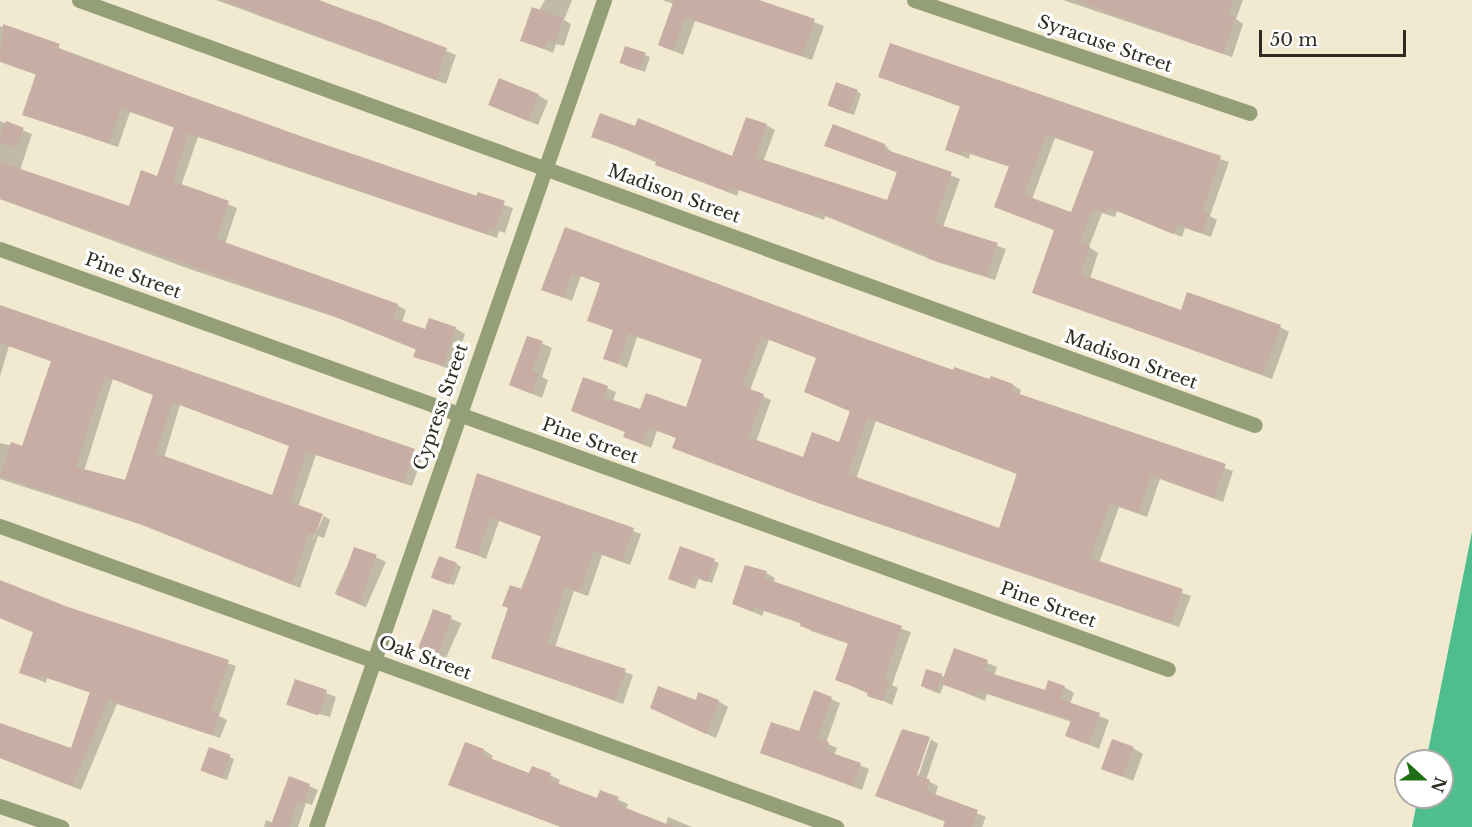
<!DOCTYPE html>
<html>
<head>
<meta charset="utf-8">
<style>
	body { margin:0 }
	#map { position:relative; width:1472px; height:827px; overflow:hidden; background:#f1e9d0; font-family:"Libre Baskerville",serif }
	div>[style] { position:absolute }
	.forest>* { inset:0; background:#4fbe8d }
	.shadow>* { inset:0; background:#0003; transform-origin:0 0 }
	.building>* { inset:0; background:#c8ada4; transform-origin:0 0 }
	.street>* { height:15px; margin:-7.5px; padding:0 7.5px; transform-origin:7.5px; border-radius:7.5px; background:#949e77 }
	span { translate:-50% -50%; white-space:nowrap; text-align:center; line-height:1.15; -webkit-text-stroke:6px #fff; paint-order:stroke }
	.street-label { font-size:18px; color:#2f2c22 }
	.north { position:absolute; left:1394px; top:749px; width:60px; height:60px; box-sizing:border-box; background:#fff; border:2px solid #acaba7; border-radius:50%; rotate:111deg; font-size:16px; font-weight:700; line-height:24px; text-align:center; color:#2f2c22 }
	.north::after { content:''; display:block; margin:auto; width:21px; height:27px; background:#1e6e15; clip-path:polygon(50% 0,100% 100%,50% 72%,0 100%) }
	.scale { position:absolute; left:1259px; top:30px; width:147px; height:27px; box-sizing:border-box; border:3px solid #2f2c22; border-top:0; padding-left:8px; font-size:18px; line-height:21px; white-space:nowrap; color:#2f2c22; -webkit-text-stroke:4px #fff; paint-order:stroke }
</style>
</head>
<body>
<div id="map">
	<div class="forest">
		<div style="clip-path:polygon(1472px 532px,1472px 827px,1412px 827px,1418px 797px,1442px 797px,1442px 761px,1426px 761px)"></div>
	</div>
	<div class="shadow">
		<div style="clip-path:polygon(216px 0,315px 0,380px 22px,456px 55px,446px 84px)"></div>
		<div style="clip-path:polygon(545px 0,572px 0,564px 20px,571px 24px,564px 46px,556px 44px,553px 53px,522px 40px)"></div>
		<div style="clip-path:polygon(662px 0,754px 0,824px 26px,812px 60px,695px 21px,683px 55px,660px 45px,674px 4px)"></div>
		<div style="clip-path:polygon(1063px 0,1243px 0,1236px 19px,1243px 24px,1232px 57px)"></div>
		<div style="clip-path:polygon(0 26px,306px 140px,513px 208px,505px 233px,499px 231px,497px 238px,198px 137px,181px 186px,237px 208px,225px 244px,397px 305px,406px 310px,402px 322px,426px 331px,430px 320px,456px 329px,465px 334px,452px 370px,415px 356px,417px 350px,338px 318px,192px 270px,0 199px,0 121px,32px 134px,20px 170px,130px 208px,158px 178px,175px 128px,130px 112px,118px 147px,24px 115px,37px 75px,0 62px)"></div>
		<div style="clip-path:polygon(evenodd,891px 45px,1229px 162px,1210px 216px,1217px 220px,1211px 237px,1185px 228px,1182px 237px,1117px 211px,1115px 217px,1102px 213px,1089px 247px,1098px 253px,1090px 279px,1182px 312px,1280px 327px,1289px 332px,1272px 379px,1034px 292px,1056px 231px,996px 206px,1010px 167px,970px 154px,969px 159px,946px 149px,961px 107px,880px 76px,891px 45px,1055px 138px,1095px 152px,1072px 214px,1032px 199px,1055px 138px)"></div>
		<div style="clip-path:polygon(626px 48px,650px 57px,645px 72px,625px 65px)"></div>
		<div style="clip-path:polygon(857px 91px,861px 94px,854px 115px,834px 108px)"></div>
		<div style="clip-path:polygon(538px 95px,548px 101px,538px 125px,490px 105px)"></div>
		<div style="clip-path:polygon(766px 125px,775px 130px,763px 162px,888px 202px,898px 173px,826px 145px,885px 145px,892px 153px,960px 179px,943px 227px,1006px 249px,995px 280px,937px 262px,825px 216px,824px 220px,739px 190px,737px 196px,593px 136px,733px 158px)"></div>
		<div style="clip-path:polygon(evenodd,566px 229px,954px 372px,1013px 385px,1021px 390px,1019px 396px,1233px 471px,1223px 502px,1160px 479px,1147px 517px,1119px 507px,1099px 563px,1191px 596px,1179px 627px,818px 503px,683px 452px,677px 438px,657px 431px,651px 448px,625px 437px,627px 432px,584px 379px,616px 392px,613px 401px,641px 411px,687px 409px,703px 360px,637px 337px,627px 368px,605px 358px,615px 331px,589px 320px,602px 284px,581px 276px,572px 301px,543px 289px,566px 229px,769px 340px,817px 358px,806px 392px,851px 412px,840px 444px,803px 459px,756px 442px,771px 400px,750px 390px,769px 340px,566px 229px,876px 421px,1019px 475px,1000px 530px,856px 479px,876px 421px)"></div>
		<div style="clip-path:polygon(evenodd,0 306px,414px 451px,423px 455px,412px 486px,316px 455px,298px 507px,321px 515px,312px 541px,324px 516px,330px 520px,324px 538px,318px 536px,300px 588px,145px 526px,0 479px,0 443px,23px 448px,53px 362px,9px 346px,0 376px,0 306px,113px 379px,155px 396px,126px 482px,84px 471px,113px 379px,0 306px,180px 405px,290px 446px,273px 497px,164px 458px,180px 405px)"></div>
		<div style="clip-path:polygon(528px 337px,552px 348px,542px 377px,548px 380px,542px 398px,511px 385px)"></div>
		<div style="clip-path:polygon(478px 475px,641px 534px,630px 565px,602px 555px,588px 596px,574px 591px,555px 647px,633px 675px,623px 704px,493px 657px,542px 537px,499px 521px,486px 559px,457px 547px)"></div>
		<div style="left:355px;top:548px;width:34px;height:50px;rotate:24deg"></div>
		<div style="clip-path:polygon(681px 548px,719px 563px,712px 583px,699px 578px,695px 589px,674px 581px)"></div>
		<div style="clip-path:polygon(457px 564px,461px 567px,454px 585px,438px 580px)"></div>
		<div style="clip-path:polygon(766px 573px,775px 578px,773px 583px,911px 632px,892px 685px,898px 688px,892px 705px,837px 679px,849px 644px,811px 631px,802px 624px,764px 611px,762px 616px,734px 603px)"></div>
		<div style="clip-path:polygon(0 589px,236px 666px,219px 716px,227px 720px,220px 738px,117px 704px,81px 790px,0 758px,0 724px,72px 750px,91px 693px,47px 678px,46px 683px,21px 672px,35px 633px,0 618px)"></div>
		<div style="left:434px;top:611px;width:30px;height:38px;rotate:24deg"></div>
		<div style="clip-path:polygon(955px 650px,997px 667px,994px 676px,1046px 692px,1064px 687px,1074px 693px,1070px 704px,1109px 720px,1099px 749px,1067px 735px,1072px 722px,987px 694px,985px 701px,944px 684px,940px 694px,925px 688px,927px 670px,945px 677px)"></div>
		<div style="clip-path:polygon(296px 681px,336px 697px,330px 717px,288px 705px)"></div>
		<div style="clip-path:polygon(815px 692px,840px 703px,826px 743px,837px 748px,834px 755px,869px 769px,862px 790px,762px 753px,800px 733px)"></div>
		<div style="clip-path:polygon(718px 701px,728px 707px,716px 738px,661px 713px,696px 702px)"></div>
		<div style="clip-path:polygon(931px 739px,938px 744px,926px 780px,938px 786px,935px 796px,986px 817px,982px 827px,948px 827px,946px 822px,877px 796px,916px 783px)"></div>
		<div style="clip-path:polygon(1133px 748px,1143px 754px,1133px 781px,1103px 768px)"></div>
		<div style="clip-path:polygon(484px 750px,493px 756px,491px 760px,530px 775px,550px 775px,560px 780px,558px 785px,598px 800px,601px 792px,628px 804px,626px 809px,666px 824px,668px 817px,692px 827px,561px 827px,450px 784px)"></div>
		<div style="clip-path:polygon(230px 757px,234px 759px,227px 780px,207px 773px)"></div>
		<div style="clip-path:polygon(290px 778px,318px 790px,312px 805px,306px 803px,298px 827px,264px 827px,266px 820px,273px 823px)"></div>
	</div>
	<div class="building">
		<div style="clip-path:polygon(222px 0,319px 0,447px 48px,436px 80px)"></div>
		<div style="clip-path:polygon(674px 0,759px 0,815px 19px,802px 56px,685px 17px,673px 51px,658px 45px)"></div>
		<div style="clip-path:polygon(1074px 0,1233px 0,1228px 15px,1235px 17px,1223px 54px)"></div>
		<div style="clip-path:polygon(532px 7px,563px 18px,555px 42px,547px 40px,544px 49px,520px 41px)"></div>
		<div style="clip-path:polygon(3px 24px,60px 44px,58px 49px,306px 138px,476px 196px,478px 192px,505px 201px,495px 229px,490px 227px,487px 234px,188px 133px,173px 181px,229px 201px,216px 239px,398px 304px,393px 318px,425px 329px,429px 318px,456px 327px,443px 366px,413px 357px,416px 349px,328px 314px,0 199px,0 162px,129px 206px,141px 170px,157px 176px,174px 127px,121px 108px,109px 143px,22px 115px,36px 74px,0 61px)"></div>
		<div style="clip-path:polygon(evenodd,890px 43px,1221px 156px,1202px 211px,1209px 214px,1202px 233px,1177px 224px,1173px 234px,1108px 207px,1106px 213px,1093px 209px,1080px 243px,1090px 246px,1081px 274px,1181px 310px,1187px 292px,1281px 325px,1263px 375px,1032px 293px,1054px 230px,994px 207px,1009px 166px,962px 150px,960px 155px,945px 150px,960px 106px,878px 77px,890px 43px,1046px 134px,1094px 151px,1071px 212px,1024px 195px,1046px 134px)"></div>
		<div style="left:625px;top:46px;width:22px;height:18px;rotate:18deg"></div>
		<div style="left:499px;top:78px;width:43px;height:29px;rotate:22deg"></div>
		<div style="left:836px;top:82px;width:23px;height:25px;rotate:20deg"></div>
		<div style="clip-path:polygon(600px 113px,635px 126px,638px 118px,732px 156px,746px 117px,767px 124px,755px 157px,887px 200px,897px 172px,824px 146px,833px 124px,885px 144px,884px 149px,952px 172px,934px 223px,998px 243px,986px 276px,927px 258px,928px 255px,816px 212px,815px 216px,730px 187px,728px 192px,655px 165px,657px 160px,591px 137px)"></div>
		<div style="left:6px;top:121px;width:19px;height:22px;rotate:21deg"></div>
		<div style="clip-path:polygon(evenodd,565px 227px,869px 340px,953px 370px,954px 367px,989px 379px,991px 376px,1013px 384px,1011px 391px,1226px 464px,1214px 498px,1151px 475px,1138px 513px,1110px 503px,1090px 558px,1183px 589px,1171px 623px,807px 499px,672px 448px,676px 438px,648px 427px,642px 444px,623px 437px,625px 432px,571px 411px,583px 377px,608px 386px,604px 397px,640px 409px,646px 393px,686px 407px,702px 359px,629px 333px,618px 364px,603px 359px,613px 330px,587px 321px,600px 283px,572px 273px,564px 298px,541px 290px,565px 227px,761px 336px,816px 358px,804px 392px,850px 411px,839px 442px,812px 432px,803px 457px,748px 437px,764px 394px,742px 386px,761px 336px,565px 227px,867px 418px,1017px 473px,999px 528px,848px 474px,867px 418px)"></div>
		<div style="clip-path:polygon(evenodd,0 305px,415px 449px,403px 483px,307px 452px,290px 502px,323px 514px,315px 535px,309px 533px,291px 584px,135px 522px,0 476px,11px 442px,22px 446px,51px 361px,0 343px,0 305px,105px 376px,153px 395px,125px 480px,76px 467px,105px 376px,0 305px,172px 402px,289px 446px,272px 495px,156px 453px,172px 402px)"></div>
		<div style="clip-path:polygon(527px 336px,543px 341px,532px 371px,539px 374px,532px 394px,509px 385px)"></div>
		<div style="clip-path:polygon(477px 473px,634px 528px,622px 561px,594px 551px,579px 592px,565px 587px,547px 643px,626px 669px,614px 700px,491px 658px,508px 608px,502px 606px,510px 585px,522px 589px,541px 536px,490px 517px,477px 555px,455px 548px)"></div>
		<div style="clip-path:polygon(680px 546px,715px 559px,707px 582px,694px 577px,691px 587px,668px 579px)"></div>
		<div style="left:354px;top:547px;width:24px;height:51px;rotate:19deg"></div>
		<div style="left:439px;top:556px;width:19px;height:23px;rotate:21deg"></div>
		<div style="clip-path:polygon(745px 565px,767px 571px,764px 578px,902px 626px,884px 680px,889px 682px,882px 701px,867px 696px,868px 692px,835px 680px,848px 643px,800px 626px,801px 622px,755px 607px,753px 612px,732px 604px)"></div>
		<div style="clip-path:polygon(0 580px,68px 607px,229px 660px,211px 711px,219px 714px,212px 735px,108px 700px,72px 786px,0 758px,0 723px,71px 748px,90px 692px,39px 675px,37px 679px,19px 673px,33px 632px,0 618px)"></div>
		<div style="left:433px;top:609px;width:20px;height:42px;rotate:20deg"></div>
		<div style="clip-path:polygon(954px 648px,988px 660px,984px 671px,1045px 690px,1048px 680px,1065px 686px,1060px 699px,1100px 713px,1089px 745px,1065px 736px,1071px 720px,977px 690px,975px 696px,941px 684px)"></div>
		<div style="left:926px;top:669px;width:17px;height:18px;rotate:17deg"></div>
		<div style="left:295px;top:679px;width:34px;height:27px;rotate:19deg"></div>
		<div style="clip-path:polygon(658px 686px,696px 700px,698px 692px,719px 700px,706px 734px,650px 708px)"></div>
		<div style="clip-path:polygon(814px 690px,832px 697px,817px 738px,829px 742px,826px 751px,861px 763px,853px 786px,760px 753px,771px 722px,799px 731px)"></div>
		<div style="clip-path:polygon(902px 729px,930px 737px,917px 775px,930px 780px,926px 791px,978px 810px,972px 827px,943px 827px,945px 821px,875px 796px)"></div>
		<div style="left:1112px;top:739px;width:23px;height:32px;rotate:20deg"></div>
		<div style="clip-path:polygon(465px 742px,484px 749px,482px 755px,529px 773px,532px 766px,551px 773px,549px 780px,597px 798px,600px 790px,619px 797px,616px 804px,674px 827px,561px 827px,448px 785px)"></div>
		<div style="left:209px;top:747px;width:23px;height:25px;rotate:20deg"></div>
		<div style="clip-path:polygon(289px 776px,310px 784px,304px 802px,298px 800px,289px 827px,270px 827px)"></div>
	</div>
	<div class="street">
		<div style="left:79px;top:0;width:1250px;rotate:19.87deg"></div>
		<div style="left:914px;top:0;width:354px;rotate:18.6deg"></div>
		<div style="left:0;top:249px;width:1241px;rotate:19.78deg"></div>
		<div style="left:0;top:526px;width:889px;rotate:19.8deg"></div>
		<div style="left:0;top:806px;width:65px;rotate:19deg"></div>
		<div style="left:316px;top:827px;width:876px;rotate:-70.8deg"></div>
	</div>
	<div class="street-label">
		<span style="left:1105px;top:44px;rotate:19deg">Syracuse Street</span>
		<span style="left:674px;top:194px;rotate:20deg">Madison Street</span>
		<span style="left:133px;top:276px;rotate:20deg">Pine Street</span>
		<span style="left:1131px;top:360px;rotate:20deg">Madison Street</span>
		<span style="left:441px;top:407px;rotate:-71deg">Cypress Street</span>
		<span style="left:590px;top:441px;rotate:20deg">Pine Street</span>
		<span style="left:1048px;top:605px;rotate:20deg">Pine Street</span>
		<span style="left:425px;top:658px;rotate:20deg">Oak Street</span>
	</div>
	<div class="north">N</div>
	<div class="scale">50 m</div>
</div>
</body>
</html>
